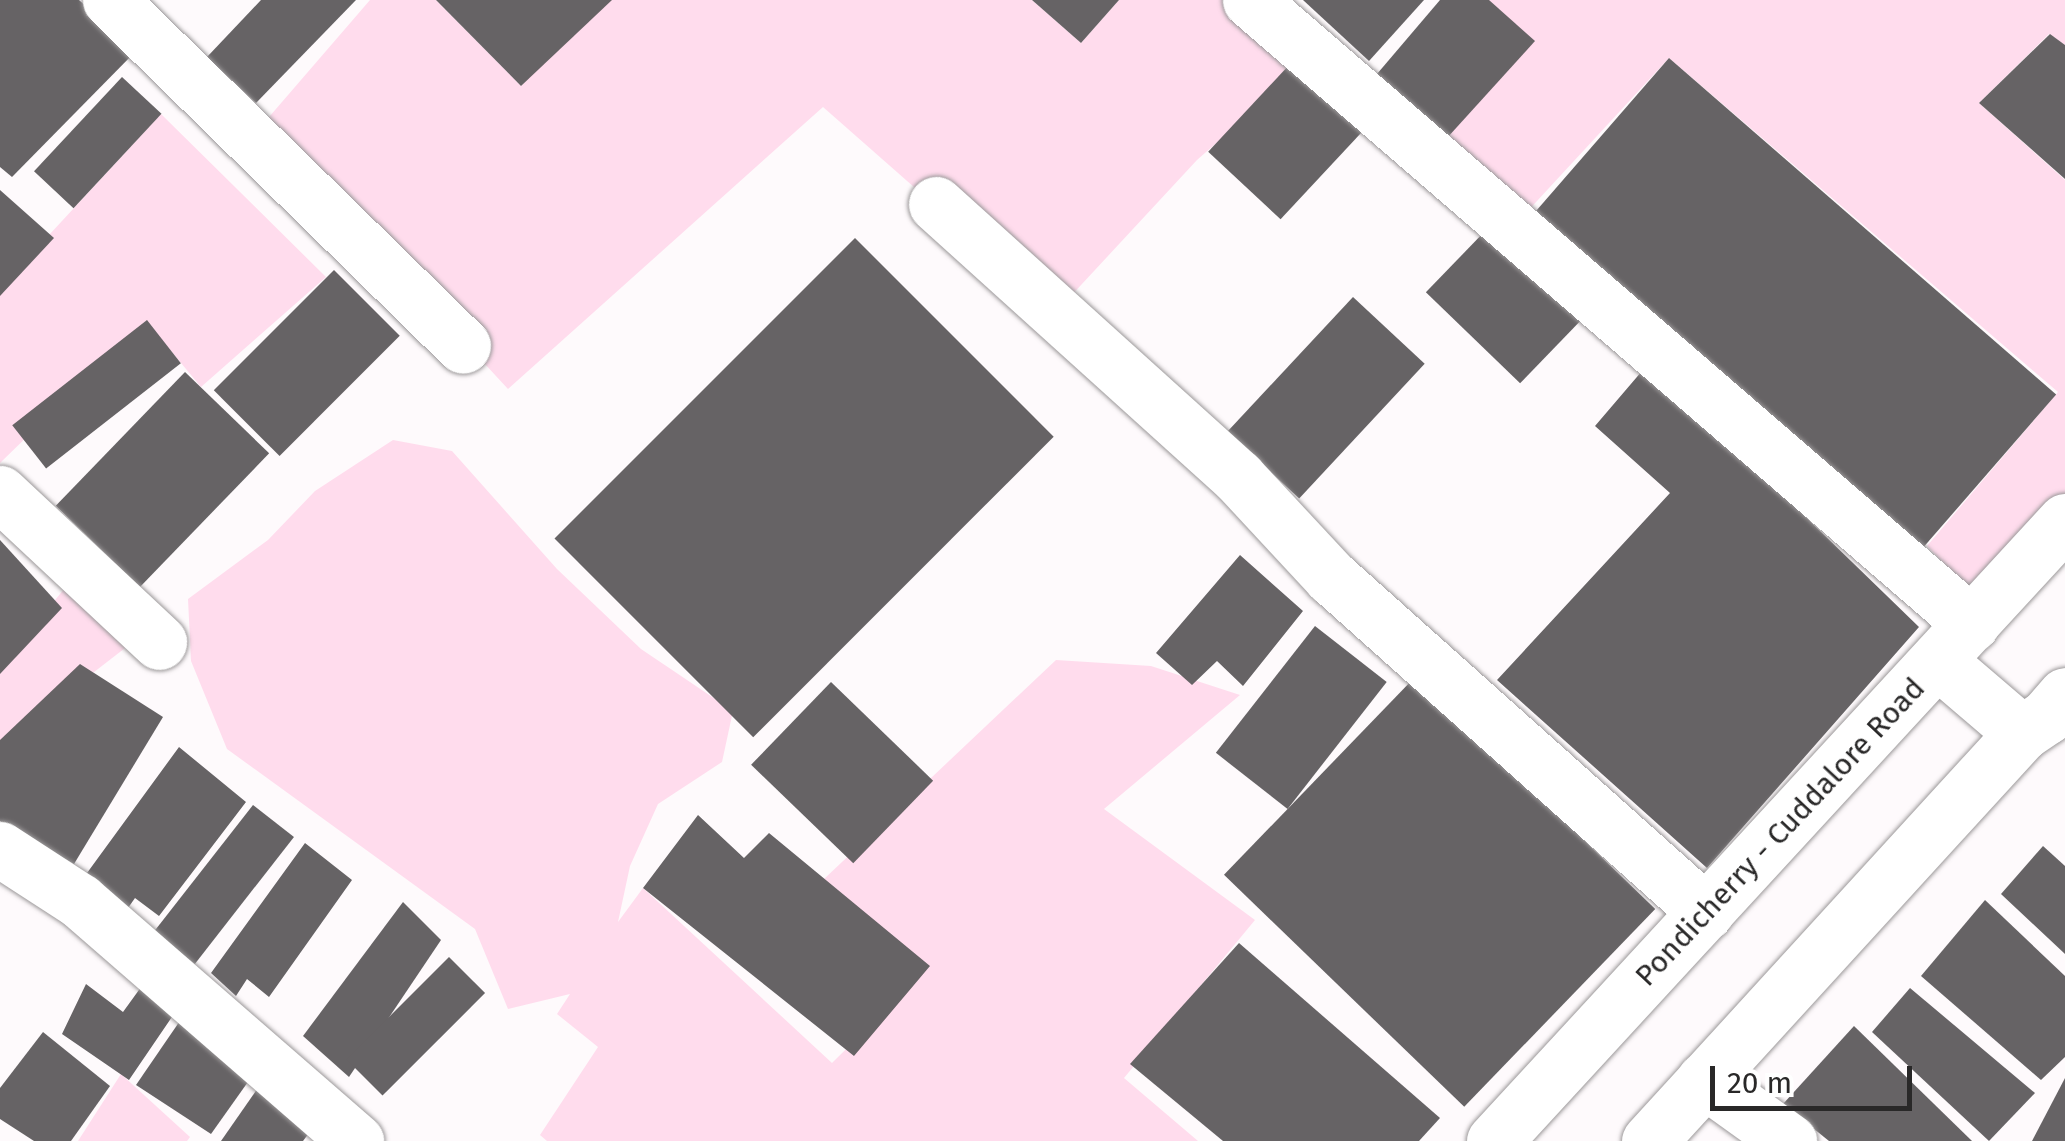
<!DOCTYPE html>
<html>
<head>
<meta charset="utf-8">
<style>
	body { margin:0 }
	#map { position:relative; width:2065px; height:1141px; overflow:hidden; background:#fefafc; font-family:"Fira Sans",sans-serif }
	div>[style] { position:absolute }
	.green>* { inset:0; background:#ffdced }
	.building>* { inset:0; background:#666365; transform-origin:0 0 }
	.roads { filter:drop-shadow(0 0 2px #9b9899) drop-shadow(0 0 2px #9b9899) }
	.minor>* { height:55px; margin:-27.5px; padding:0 27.5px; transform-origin:27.5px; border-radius:27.5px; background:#fff }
	.highway>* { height:55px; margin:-27.5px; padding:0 27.5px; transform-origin:27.5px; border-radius:27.5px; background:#fff }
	span { translate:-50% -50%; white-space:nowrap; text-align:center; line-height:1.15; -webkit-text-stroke:10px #fff; paint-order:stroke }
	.street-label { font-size:30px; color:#292828 }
	.scale { position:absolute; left:1710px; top:1066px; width:202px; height:45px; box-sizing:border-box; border:5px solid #292828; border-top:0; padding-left:12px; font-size:30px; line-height:35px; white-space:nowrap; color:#292828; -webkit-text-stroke:8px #fff; paint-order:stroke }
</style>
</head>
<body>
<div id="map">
	<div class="green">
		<div style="clip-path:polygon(370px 0,436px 0,521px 86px,599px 0,1032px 0,1081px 43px,1119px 0,1222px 0,1298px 71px,1197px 160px,1056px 312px,823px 107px,508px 389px,263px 124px)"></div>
		<div style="clip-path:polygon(1489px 0,2065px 0,2065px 45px,2049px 34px,1979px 103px,2065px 180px,2065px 514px,1987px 607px,1927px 546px,2058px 392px,1669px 58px,1525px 214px,1447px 138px)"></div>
		<div style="clip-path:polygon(161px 114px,326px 277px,201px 387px,146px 321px,0 463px,0 288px)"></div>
		<div style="clip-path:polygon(393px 440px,452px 451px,557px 569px,641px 649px,733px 711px,722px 762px,658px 804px,630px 866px,618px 922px,643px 888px,832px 1063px,929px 967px,824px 879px,1056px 660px,1151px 666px,1240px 695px,1104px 809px,1255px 920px,1124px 1078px,1198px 1141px,547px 1141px,540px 1135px,598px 1047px,557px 1014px,570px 994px,508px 1009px,475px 929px,227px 749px,191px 661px,188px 599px,268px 540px,315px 491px)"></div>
		<div style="clip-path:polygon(74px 577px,147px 631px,0 745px,0 667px)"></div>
		<div style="clip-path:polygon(121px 1074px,190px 1137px,187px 1141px,78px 1141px)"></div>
	</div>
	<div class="building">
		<div style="clip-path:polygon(0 0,79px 0,136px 51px,12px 177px,0 167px)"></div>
		<div style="clip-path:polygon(261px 0,356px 0,256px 103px,207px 57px)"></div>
		<div style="clip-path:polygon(436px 0,612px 0,521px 86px)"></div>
		<div style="clip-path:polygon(1032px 0,1119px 0,1081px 43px)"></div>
		<div style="clip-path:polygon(1303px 0,1424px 0,1369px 61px)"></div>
		<div style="clip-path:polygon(1440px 0,1489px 0,1535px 41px,1447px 138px,1377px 74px)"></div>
		<div style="clip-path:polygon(2050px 34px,2065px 45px,2065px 179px,1979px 103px)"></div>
		<div style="left:1669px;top:58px;width:513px;height:203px;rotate:41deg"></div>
		<div style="left:1290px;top:64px;width:99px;height:120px;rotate:43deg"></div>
		<div style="left:122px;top:77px;width:54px;height:129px;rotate:43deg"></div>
		<div style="clip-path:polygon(0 190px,54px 238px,0 296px)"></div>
		<div style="left:1487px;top:229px;width:131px;height:88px;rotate:44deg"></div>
		<div style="left:855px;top:238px;width:281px;height:425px;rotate:45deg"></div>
		<div style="left:334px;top:270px;width:93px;height:170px;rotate:45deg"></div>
		<div style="left:1353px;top:297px;width:98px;height:184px;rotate:43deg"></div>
		<div style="left:147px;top:320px;width:55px;height:171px;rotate:52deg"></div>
		<div style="clip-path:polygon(1648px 364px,1919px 627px,1707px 868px,1497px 680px,1670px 493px,1595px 426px)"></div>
		<div style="left:185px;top:372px;width:117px;height:186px;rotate:44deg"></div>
		<div style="clip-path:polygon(0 540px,62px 608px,0 674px)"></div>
		<div style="clip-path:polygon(1240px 555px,1303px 611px,1243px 686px,1217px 661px,1192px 685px,1156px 653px)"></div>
		<div style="left:1315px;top:626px;width:91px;height:161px;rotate:38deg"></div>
		<div style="clip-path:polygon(80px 664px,163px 717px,74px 864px,0 821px,0 740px)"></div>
		<div style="left:1415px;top:677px;width:334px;height:275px;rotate:44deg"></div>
		<div style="left:831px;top:682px;width:142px;height:115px;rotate:44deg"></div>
		<div style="clip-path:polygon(179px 747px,246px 802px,159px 916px,135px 898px,121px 918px,79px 884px)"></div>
		<div style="left:253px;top:805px;width:52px;height:161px;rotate:38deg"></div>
		<div style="clip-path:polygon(698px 815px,744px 858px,769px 833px,930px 966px,854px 1056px,643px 888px)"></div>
		<div style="clip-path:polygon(305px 843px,352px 880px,269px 997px,247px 979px,236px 996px,211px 973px)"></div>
		<div style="clip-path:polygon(2043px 846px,2065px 866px,2065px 954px,2001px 894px)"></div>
		<div style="clip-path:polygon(1985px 900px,2065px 976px,2065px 1057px,2041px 1080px,1921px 976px)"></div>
		<div style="clip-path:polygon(403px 902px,441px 940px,349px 1077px,303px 1036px)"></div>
		<div style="clip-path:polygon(1239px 943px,1440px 1118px,1419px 1141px,1223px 1141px,1130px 1064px)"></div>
		<div style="left:449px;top:957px;width:51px;height:145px;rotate:45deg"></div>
		<div style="clip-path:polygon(144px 983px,176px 1011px,129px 1080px,62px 1034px,86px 984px,123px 1012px)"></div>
		<div style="clip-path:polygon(1910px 988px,2035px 1093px,1989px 1141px,1872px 1032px)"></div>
		<div style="clip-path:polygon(186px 1012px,255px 1072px,211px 1134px,136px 1085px)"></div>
		<div style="clip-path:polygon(1854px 1026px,1972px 1141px,1829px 1141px,1783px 1104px)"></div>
		<div style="clip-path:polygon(43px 1032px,110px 1086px,71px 1141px,34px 1141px,0 1119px,0 1088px)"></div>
		<div style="clip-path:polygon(2065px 1078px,2065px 1141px,2032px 1141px)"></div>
		<div style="clip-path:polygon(262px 1082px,315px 1125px,303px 1141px,221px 1141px)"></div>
	</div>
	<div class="roads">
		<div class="minor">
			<div style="left:110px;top:0;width:494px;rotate:44.4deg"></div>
			<div style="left:1250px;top:0;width:954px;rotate:40.84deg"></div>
			<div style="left:936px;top:204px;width:407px;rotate:42.1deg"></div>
			<div style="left:1238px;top:477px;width:137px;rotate:47.1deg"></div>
			<div style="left:1331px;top:577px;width:503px;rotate:41.78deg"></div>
			<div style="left:0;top:493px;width:218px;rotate:43.1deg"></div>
			<div style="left:0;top:849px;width:95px;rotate:33deg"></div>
			<div style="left:80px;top:901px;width:366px;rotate:41deg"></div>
			<div style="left:1704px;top:1080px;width:105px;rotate:35.7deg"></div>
		</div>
		<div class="highway">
			<div style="left:1938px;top:661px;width:111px;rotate:40.6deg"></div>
			<div style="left:1494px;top:1141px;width:843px;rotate:-47.36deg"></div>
			<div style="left:1649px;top:1141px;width:553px;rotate:-47.57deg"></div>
			<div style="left:2022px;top:733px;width:29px;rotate:-34deg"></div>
			<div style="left:2046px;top:717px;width:29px;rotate:-49deg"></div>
		</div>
	</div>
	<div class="street-label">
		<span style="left:1780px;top:832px;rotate:-47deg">Pondicherry - Cuddalore Road</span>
	</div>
	<div class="scale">20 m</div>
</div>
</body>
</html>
